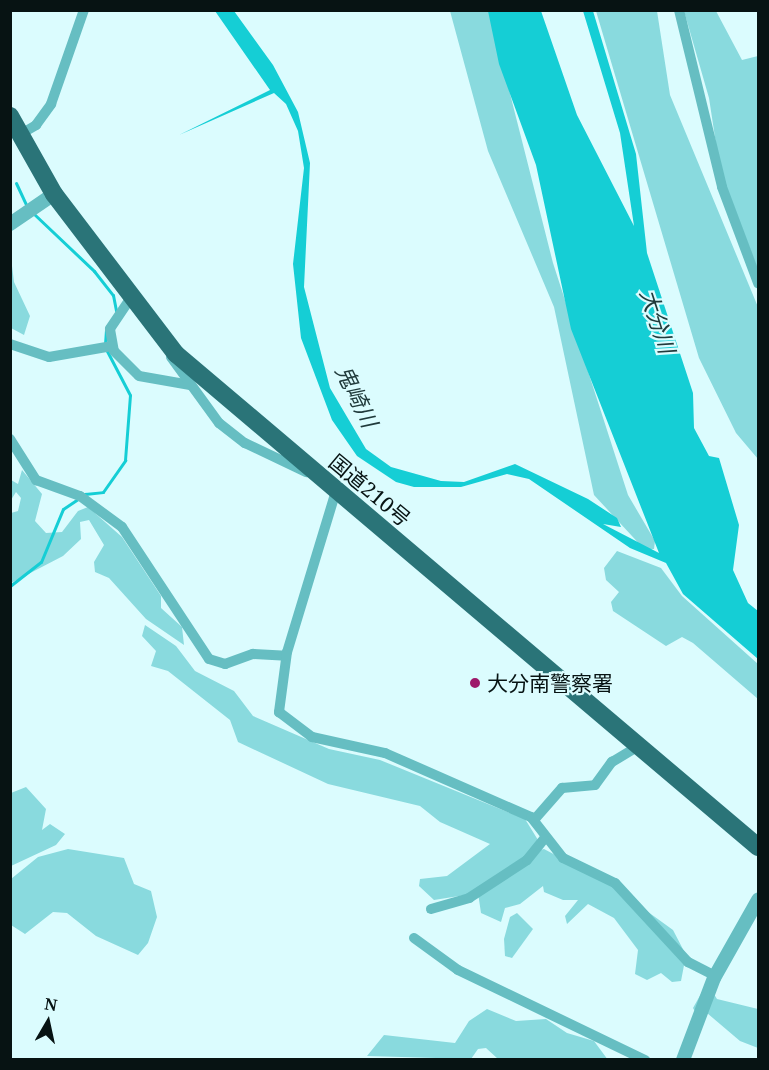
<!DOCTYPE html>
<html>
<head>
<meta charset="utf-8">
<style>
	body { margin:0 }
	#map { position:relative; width:769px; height:1070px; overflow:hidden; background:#dbfcfe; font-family:"Noto Serif","Noto Sans JP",serif }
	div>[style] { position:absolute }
	.green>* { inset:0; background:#89dade }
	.water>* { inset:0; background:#15ced5 }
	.stream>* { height:3px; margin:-1.5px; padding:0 1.5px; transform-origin:1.5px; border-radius:1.5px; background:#15ced5 }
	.minor>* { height:10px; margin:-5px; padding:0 5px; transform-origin:5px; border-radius:5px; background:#66bec2 }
	.tertiary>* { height:14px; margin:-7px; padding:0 7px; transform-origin:7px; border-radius:7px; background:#66bec2 }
	.trunk>* { height:18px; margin:-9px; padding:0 9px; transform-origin:9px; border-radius:9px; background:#2a7478 }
	.dots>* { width:16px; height:16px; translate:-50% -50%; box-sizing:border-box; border:3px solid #dbfcfe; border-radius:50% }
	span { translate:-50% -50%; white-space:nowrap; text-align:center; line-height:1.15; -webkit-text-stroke:4.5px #dbfcfe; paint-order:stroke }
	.street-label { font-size:21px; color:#071313 }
	.poi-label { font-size:21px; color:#071313 }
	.left { translate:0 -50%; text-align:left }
	.water-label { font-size:22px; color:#203a3b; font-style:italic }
	.frame { position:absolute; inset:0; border:12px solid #071313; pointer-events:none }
	.north { position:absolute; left:18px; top:992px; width:60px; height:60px; -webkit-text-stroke:4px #dbfcfe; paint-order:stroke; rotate:9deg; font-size:16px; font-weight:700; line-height:24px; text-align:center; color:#071313 }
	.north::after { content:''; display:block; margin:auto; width:21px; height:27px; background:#071313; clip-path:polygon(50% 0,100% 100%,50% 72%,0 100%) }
</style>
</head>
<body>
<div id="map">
	<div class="green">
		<div style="clip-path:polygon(450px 11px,489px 11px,553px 263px,628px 495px,655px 541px,654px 549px,644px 549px,594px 495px,554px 307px,488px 151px)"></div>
		<div style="clip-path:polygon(596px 11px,657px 11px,670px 95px,758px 307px,758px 459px,736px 433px,699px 358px)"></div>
		<div style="clip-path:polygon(684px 11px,716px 11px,742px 60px,758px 56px,758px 270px,720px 170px,709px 98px)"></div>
		<div style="clip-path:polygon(11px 258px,14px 282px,30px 316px,24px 335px,11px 328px)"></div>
		<div style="clip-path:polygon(22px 470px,42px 494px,35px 521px,46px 533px,62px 532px,78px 511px,88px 507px,122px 537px,161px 596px,161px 608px,182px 627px,184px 645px,146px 619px,109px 578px,95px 572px,94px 562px,104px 545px,89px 520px,80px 522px,81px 539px,63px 556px,11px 583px,11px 513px,18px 511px,21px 498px,16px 492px,11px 500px,11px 480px,18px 484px)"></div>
		<div style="clip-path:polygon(617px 551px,661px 568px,682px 596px,758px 664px,758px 699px,693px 643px,682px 637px,666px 646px,613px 611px,611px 602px,619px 592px,606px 580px,604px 568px)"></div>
		<div style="clip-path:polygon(145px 625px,176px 646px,195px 671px,234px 691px,253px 716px,329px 749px,380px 760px,525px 819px,538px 840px,534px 852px,544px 849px,608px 883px,673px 930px,686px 955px,681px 981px,672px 982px,661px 973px,647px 980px,635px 974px,638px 950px,614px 918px,588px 904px,567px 924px,565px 916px,578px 900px,563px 900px,544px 892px,543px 886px,520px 904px,505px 908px,501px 922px,481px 913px,478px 893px,434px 900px,419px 886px,420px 879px,447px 876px,490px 844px,440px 822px,420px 806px,328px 784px,238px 742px,230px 720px,168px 671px,151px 666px,156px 651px,142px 636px)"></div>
		<div style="clip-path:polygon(26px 787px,46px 809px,42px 830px,50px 824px,65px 834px,56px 845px,11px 866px,11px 793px)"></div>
		<div style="clip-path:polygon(68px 849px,124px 858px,134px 884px,151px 891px,157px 917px,148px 943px,138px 955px,96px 936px,67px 913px,53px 912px,25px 934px,11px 925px,11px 879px,38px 857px)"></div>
		<div style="clip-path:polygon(517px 913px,533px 929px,512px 958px,505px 956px,504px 939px,510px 917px)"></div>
		<div style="clip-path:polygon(712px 991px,717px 999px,758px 1009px,758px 1048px,740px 1041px,707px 1013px,697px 1015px,693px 1008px,702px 992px)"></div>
		<div style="clip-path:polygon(487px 1009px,516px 1021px,546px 1019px,567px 1033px,594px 1041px,608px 1060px,498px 1059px,486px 1048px,478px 1049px,471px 1059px,367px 1056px,384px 1035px,455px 1043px,469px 1021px)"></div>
	</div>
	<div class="water">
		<div style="clip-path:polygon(215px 11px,234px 11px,273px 65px,298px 112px,310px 163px,304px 287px,330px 388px,366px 449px,391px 467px,441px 481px,464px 482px,515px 464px,588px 499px,617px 518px,621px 527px,603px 524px,659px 553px,571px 329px,536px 165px,499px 64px,488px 11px,541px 11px,577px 115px,634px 226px,620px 133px,583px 11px,593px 11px,636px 154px,647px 253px,693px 393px,694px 428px,709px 456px,719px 458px,739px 525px,733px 570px,748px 603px,758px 611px,758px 659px,683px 594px,666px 563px,630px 548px,529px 479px,507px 474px,461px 487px,414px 487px,396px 482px,357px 456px,332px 420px,301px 338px,293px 264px,304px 168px,298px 131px,286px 104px,274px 93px,179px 135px,270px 90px)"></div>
	</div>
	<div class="stream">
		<div style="left:16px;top:183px;width:26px;rotate:65deg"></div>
		<div style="left:34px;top:214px;width:83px;rotate:43.5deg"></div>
		<div style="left:94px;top:271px;width:31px;rotate:52deg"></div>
		<div style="left:113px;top:295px;width:16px;rotate:79deg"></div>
		<div style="left:105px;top:344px;width:14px;rotate:-86deg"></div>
		<div style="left:10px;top:586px;width:39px;rotate:-38deg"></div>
		<div style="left:41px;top:562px;width:57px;rotate:-67.5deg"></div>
		<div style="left:63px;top:509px;width:27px;rotate:-34deg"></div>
		<div style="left:85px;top:494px;width:18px;rotate:-6deg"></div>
		<div style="left:103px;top:492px;width:39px;rotate:-55deg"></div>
		<div style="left:125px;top:460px;width:65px;rotate:-85.6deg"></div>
		<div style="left:130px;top:395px;width:50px;rotate:-117.6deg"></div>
	</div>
	<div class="minor">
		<div style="left:679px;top:10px;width:182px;rotate:76.3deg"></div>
		<div style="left:722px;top:187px;width:103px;rotate:69.4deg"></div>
		<div style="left:19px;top:135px;width:20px;rotate:-30deg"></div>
		<div style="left:36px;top:125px;width:26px;rotate:-54deg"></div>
		<div style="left:51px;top:104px;width:100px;rotate:-70.7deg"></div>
		<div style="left:130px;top:299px;width:36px;rotate:124deg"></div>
		<div style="left:110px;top:329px;width:22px;rotate:80deg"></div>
		<div style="left:114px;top:351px;width:35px;rotate:45deg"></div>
		<div style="left:139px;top:376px;width:52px;rotate:10deg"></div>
		<div style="left:10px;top:344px;width:41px;rotate:18.4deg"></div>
		<div style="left:49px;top:357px;width:64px;rotate:-9.9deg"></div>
		<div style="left:171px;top:357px;width:82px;rotate:54deg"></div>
		<div style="left:219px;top:423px;width:33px;rotate:38deg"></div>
		<div style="left:245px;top:443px;width:68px;rotate:25.4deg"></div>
		<div style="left:10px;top:439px;width:49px;rotate:57.6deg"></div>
		<div style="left:36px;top:480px;width:47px;rotate:20deg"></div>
		<div style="left:80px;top:496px;width:52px;rotate:36.4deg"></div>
		<div style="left:122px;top:527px;width:158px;rotate:56.6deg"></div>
		<div style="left:209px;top:659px;width:17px;rotate:17deg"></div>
		<div style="left:225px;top:664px;width:30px;rotate:-20deg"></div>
		<div style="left:253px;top:654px;width:33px;rotate:3deg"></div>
		<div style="left:336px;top:491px;width:168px;rotate:106.9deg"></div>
		<div style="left:287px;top:652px;width:61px;rotate:97.6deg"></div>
		<div style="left:279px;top:712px;width:41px;rotate:37.1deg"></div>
		<div style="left:312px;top:737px;width:75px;rotate:12.4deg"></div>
		<div style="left:385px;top:753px;width:159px;rotate:23.7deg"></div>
		<div style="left:531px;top:817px;width:52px;rotate:52deg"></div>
		<div style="left:563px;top:858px;width:58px;rotate:25.7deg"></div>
		<div style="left:615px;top:883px;width:108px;rotate:47.3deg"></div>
		<div style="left:688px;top:962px;width:30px;rotate:27deg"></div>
		<div style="left:534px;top:820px;width:43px;rotate:-48.8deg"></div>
		<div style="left:562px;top:788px;width:33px;rotate:-5deg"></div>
		<div style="left:595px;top:785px;width:29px;rotate:-54deg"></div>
		<div style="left:612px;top:762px;width:31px;rotate:-31deg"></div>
		<div style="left:431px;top:909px;width:40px;rotate:-16deg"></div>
		<div style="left:469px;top:898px;width:69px;rotate:-33.2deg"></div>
		<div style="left:527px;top:860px;width:27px;rotate:-51deg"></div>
		<div style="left:414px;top:938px;width:54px;rotate:36deg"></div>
		<div style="left:458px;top:970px;width:208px;rotate:25.7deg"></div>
	</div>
	<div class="tertiary">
		<div style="left:10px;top:224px;width:53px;rotate:-34.3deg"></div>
		<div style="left:683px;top:1060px;width:88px;rotate:-69.3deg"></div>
		<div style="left:714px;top:978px;width:90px;rotate:-60.6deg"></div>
	</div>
	<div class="trunk">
		<div style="left:10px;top:116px;width:90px;rotate:60.6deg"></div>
		<div style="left:54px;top:194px;width:201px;rotate:52.7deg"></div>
		<div style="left:176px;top:354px;width:763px;rotate:40.27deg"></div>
	</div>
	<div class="dots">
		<div style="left:475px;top:683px;background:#9d196a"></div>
	</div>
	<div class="street-label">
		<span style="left:370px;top:490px;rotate:40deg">国道210号</span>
	</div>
	<div class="poi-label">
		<span class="left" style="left:487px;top:683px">大分南警察署</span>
	</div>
	<div class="water-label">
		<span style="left:658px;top:321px;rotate:72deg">大分川</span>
		<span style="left:357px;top:396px;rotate:64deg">鬼崎川</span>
	</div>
	<div class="frame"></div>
	<div class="north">N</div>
</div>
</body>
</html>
